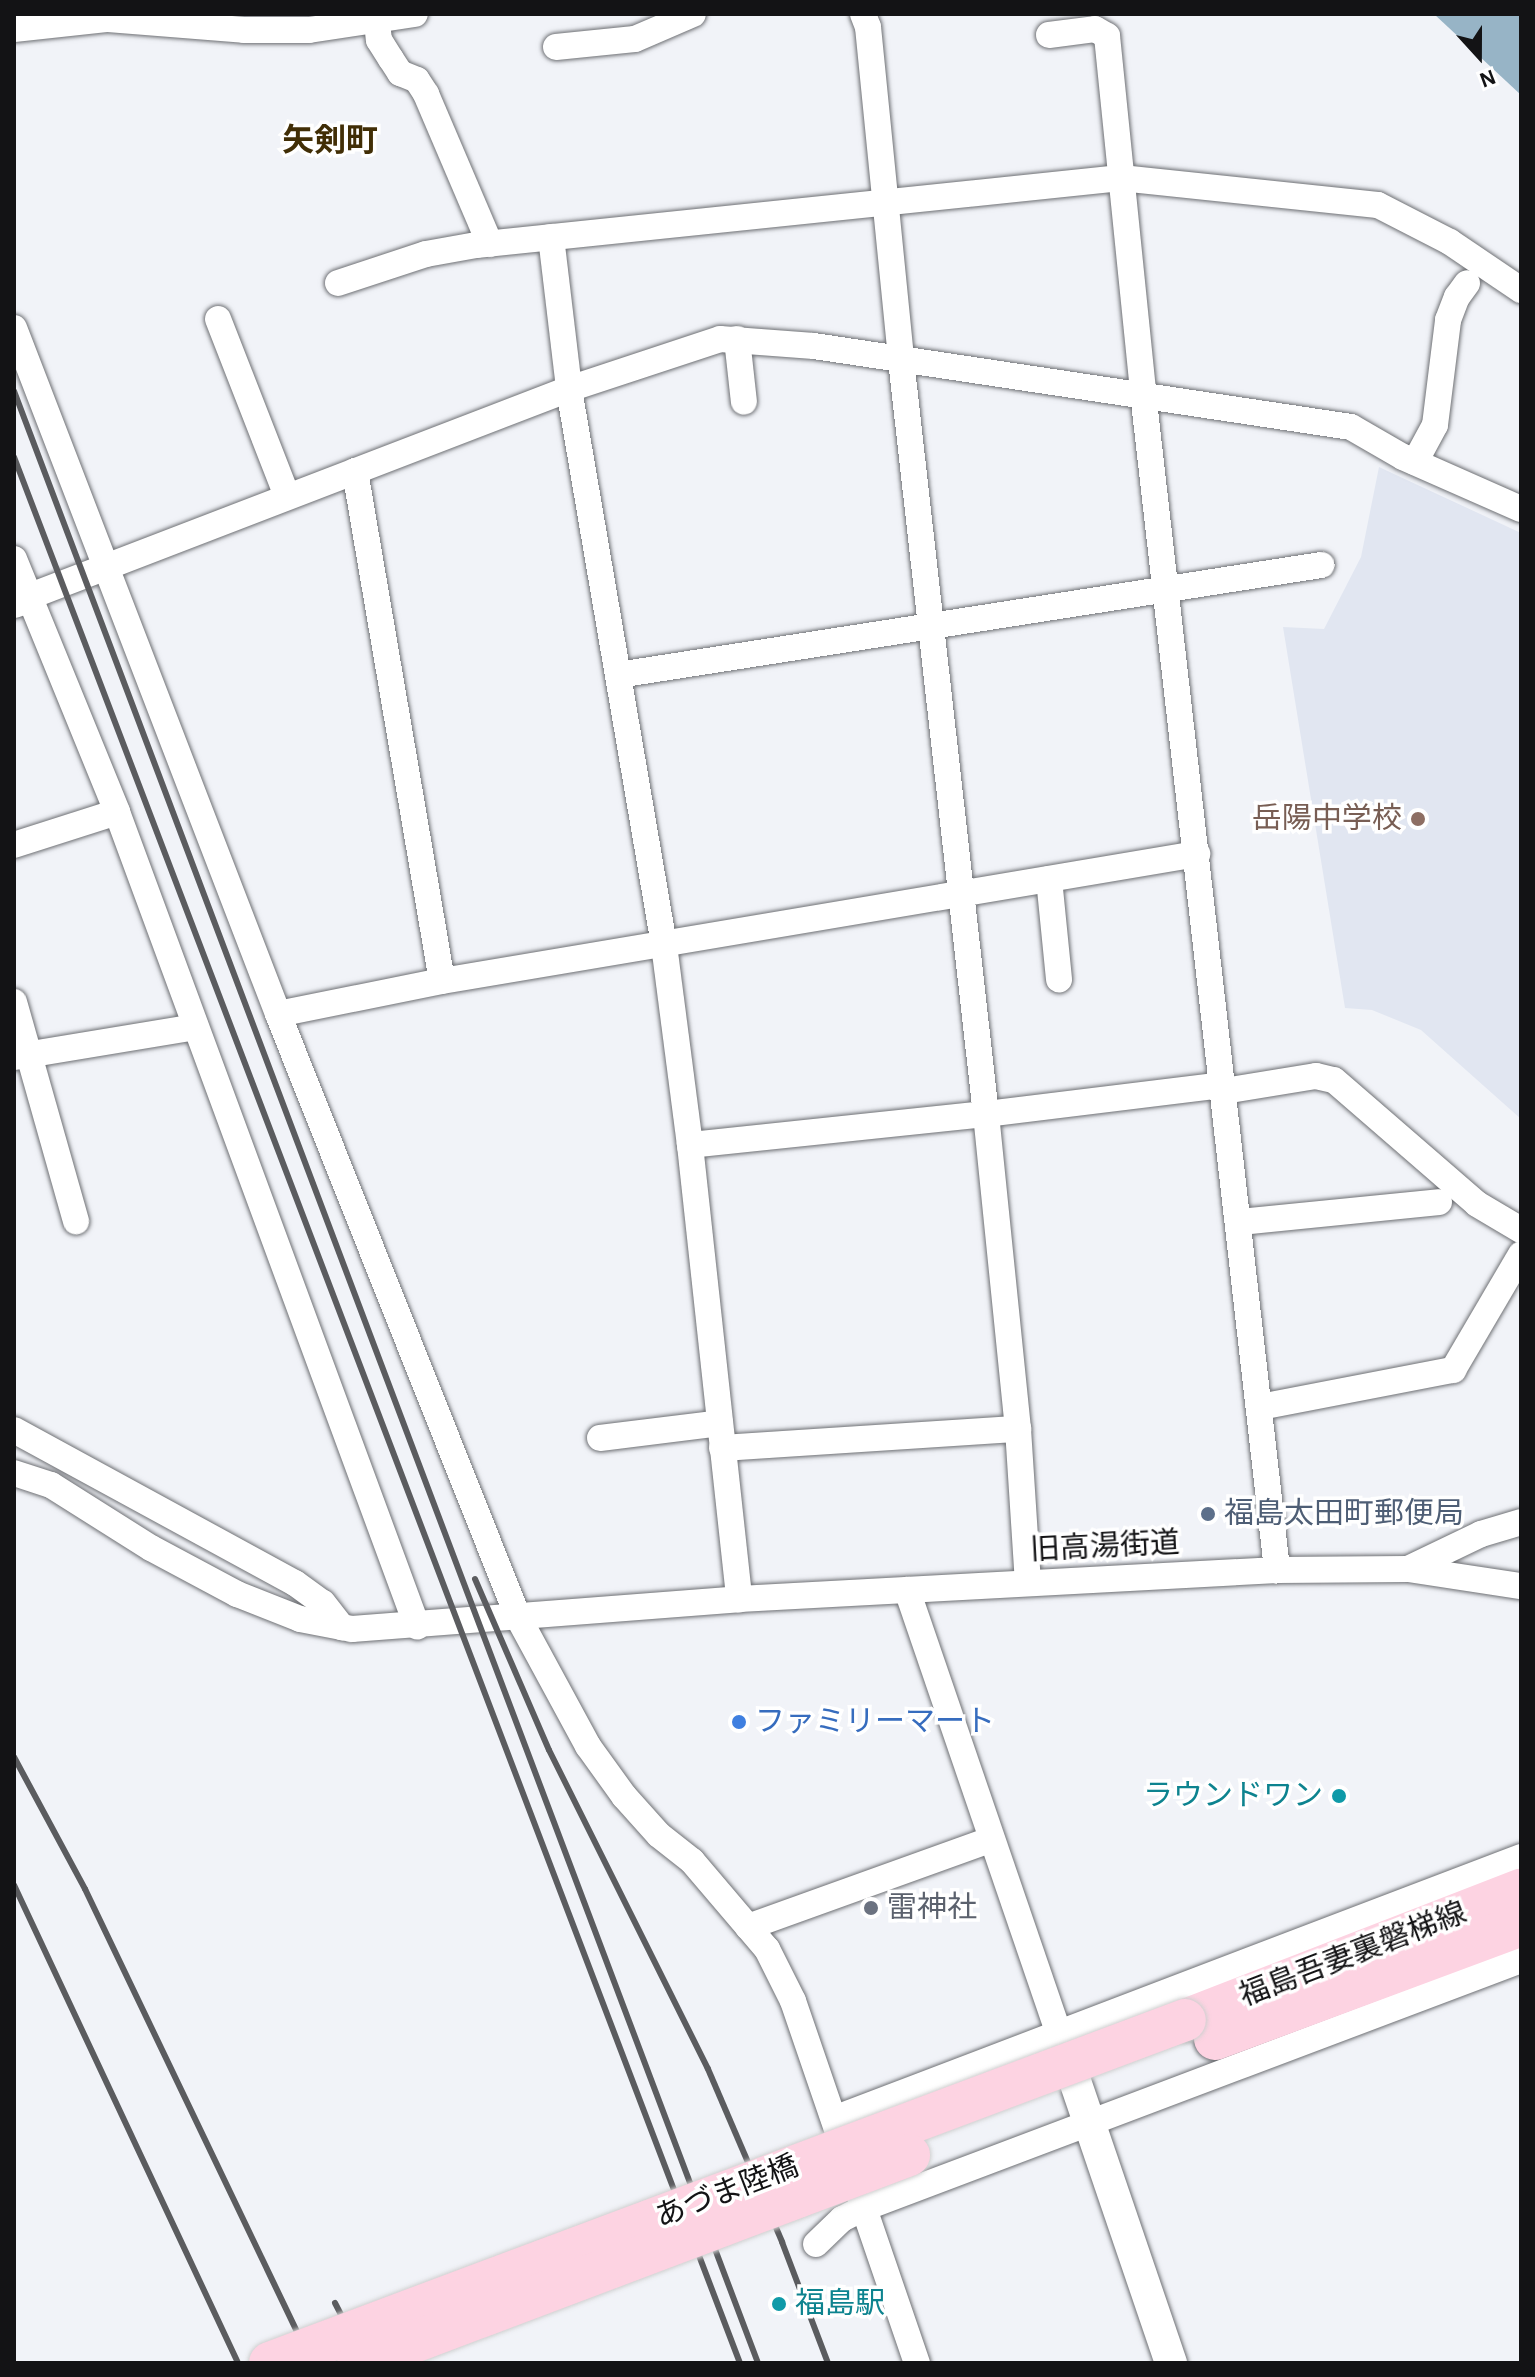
<!DOCTYPE html>
<html>
<head>
<meta charset="utf-8">
<style>
	body { margin:0 }
	#map { position:relative; width:1535px; height:2377px; overflow:hidden; background:#f1f3f8; font-family:"Alegreya Sans","Noto Sans JP",sans-serif }
	div>[style] { position:absolute }
	.built>* { inset:0; background:#e1e6f1 }
	.water>* { inset:0; background:#97b4c6 }
	.roads { filter:drop-shadow(0 0 2px #6e7074) drop-shadow(0 0 2px #6e7074) }
	.minor>* { height:26px; margin:-13px; padding:0 13px; transform-origin:13px; border-radius:13px; background:#fff }
	.tertiary>* { height:32px; margin:-16px; padding:0 16px; transform-origin:16px; border-radius:16px; background:#fff }
	.primary>* { height:42px; margin:-21px; padding:0 21px; transform-origin:21px; border-radius:21px; background:#fdd3e2 }
	.rail>* { height:6px; margin:-3px; padding:0 3px; transform-origin:3px; border-radius:3px; background:#5b5c5f }
	.bridges { filter:drop-shadow(0 0 2px #d0d0d0) drop-shadow(0 0 2px #d0d0d0) }
	.primary-bridge>* { height:42px; margin:-21px; padding:0 21px; transform-origin:21px; border-radius:21px; background:#fdd3e2 }
	.dots>* { width:22px; height:22px; translate:-50% -50%; box-sizing:border-box; border:4px solid #fff; border-radius:50% }
	span { translate:-50% -50%; white-space:nowrap; text-align:center; line-height:1.15; -webkit-text-stroke:7px #fff; paint-order:stroke }
	.education-label { font-size:30px; color:#785e54 }
	.right { translate:-100% -50%; text-align:right }
	.service-label { font-size:30px; color:#4e5e75 }
	.left { translate:0 -50%; text-align:left }
	.street-label { font-size:30px; color:#131315 }
	.shop-label { font-size:30px; color:#366cbe }
	.culture-label { font-size:30px; color:#0d838f }
	.worship-label { font-size:30px; color:#5b616d }
	.neighbourhood-label { font-size:32px; color:#412e06; font-weight:700 }
	.frame { position:absolute; inset:0; border:16px solid #131315; pointer-events:none }
	.north { position:absolute; left:1439px; top:16px; width:80px; height:80px; -webkit-text-stroke:6px #fff; paint-order:stroke; rotate:159deg; font-size:22px; font-weight:700; line-height:32px; text-align:center; color:#131315 }
	.north::after { content:''; display:block; margin:auto; width:28px; height:36px; background:#131315; clip-path:polygon(50% 0,100% 100%,50% 72%,0 100%) }
</style>
</head>
<body>
<div id="map">
	<div class="built">
		<div style="clip-path:polygon(1379px 467px,1521px 533px,1521px 1119px,1421px 1030px,1372px 1010px,1345px 1008px,1283px 627px,1324px 629px,1361px 557px)"></div>
	</div>
	<div class="water">
		<div style="clip-path:polygon(1434px 14px,1521px 14px,1521px 95px)"></div>
	</div>
	<div class="roads">
		<div class="minor">
			<div style="left:863px;top:14px;width:14px;rotate:69deg"></div>
			<div style="left:868px;top:27px;width:335px;rotate:84.3deg"></div>
			<div style="left:901px;top:360px;width:759px;rotate:83.57deg"></div>
			<div style="left:986px;top:1114px;width:317px;rotate:84.2deg"></div>
			<div style="left:1018px;top:1429px;width:154px;rotate:86.3deg"></div>
			<div style="left:377px;top:22px;width:18px;rotate:84deg"></div>
			<div style="left:379px;top:40px;width:22px;rotate:58deg"></div>
			<div style="left:391px;top:59px;width:17px;rotate:57deg"></div>
			<div style="left:400px;top:73px;width:18px;rotate:22deg"></div>
			<div style="left:417px;top:80px;width:17px;rotate:57deg"></div>
			<div style="left:426px;top:94px;width:163px;rotate:66.9deg"></div>
			<div style="left:14px;top:29px;width:95px;rotate:-6.1deg"></div>
			<div style="left:108px;top:19px;width:136px;rotate:4.6deg"></div>
			<div style="left:244px;top:30px;width:65px"></div>
			<div style="left:309px;top:30px;width:107px;rotate:-8.6deg"></div>
			<div style="left:1049px;top:35px;width:46px;rotate:-7.4deg"></div>
			<div style="left:1095px;top:29px;width:14px;rotate:30deg"></div>
			<div style="left:1107px;top:36px;width:359px;rotate:84.2deg"></div>
			<div style="left:1143px;top:393px;width:1185px;rotate:83.5deg"></div>
			<div style="left:556px;top:47px;width:79px;rotate:-5.8deg"></div>
			<div style="left:635px;top:39px;width:63px;rotate:-23.3deg"></div>
			<div style="left:551px;top:237px;width:153px;rotate:83.2deg"></div>
			<div style="left:569px;top:389px;width:564px;rotate:80.3deg"></div>
			<div style="left:664px;top:945px;width:202px;rotate:82.6deg"></div>
			<div style="left:690px;top:1145px;width:457px;rotate:83.8deg"></div>
			<div style="left:338px;top:283px;width:93px;rotate:-18.2deg"></div>
			<div style="left:426px;top:254px;width:51px;rotate:-10.2deg"></div>
			<div style="left:476px;top:245px;width:648px;rotate:-5.93deg"></div>
			<div style="left:1121px;top:178px;width:258px;rotate:6deg"></div>
			<div style="left:1378px;top:205px;width:81px;rotate:27.2deg"></div>
			<div style="left:1450px;top:242px;width:86px;rotate:34.1deg"></div>
			<div style="left:218px;top:319px;width:190px;rotate:68.7deg"></div>
			<div style="left:14px;top:328px;width:735px;rotate:68.95deg"></div>
			<div style="left:278px;top:1014px;width:649px;rotate:68.3deg"></div>
			<div style="left:518px;top:1617px;width:147px;rotate:61.5deg"></div>
			<div style="left:588px;top:1746px;width:62px;rotate:54.2deg"></div>
			<div style="left:624px;top:1796px;width:52px;rotate:48.1deg"></div>
			<div style="left:659px;top:1835px;width:42px;rotate:38.2deg"></div>
			<div style="left:692px;top:1861px;width:116px;rotate:49.6deg"></div>
			<div style="left:767px;top:1949px;width:58px;rotate:63.4deg"></div>
			<div style="left:793px;top:2001px;width:383px;rotate:71.1deg"></div>
			<div style="left:737px;top:339px;width:63px;rotate:83.7deg"></div>
			<div style="left:1415px;top:462px;width:42px;rotate:-61.6deg"></div>
			<div style="left:1435px;top:425px;width:106px;rotate:-82.9deg"></div>
			<div style="left:1448px;top:320px;width:25px;rotate:-69deg"></div>
			<div style="left:1457px;top:297px;width:17px;rotate:-54deg"></div>
			<div style="left:355px;top:471px;width:517px;rotate:80.32deg"></div>
			<div style="left:14px;top:559px;width:273px;rotate:67.8deg"></div>
			<div style="left:117px;top:812px;width:868px;rotate:69.77deg"></div>
			<div style="left:28px;top:597px;width:580px;rotate:-21.03deg"></div>
			<div style="left:569px;top:389px;width:159px;rotate:-18.3deg"></div>
			<div style="left:720px;top:339px;width:94px;rotate:4.3deg"></div>
			<div style="left:814px;top:346px;width:543px;rotate:8.58deg"></div>
			<div style="left:1351px;top:427px;width:60px;rotate:30deg"></div>
			<div style="left:1403px;top:457px;width:129px;rotate:23.8deg"></div>
			<div style="left:618px;top:675px;width:712px;rotate:-8.89deg"></div>
			<div style="left:14px;top:845px;width:108px;rotate:-17.8deg"></div>
			<div style="left:1049px;top:879px;width:101px;rotate:84.3deg"></div>
			<div style="left:14px;top:1002px;width:228px;rotate:74.2deg"></div>
			<div style="left:278px;top:1014px;width:167px;rotate:-11.4deg"></div>
			<div style="left:442px;top:981px;width:766px;rotate:-9.55deg"></div>
			<div style="left:14px;top:1057px;width:184px;rotate:-9.4deg"></div>
			<div style="left:1224px;top:1091px;width:93px;rotate:-9.3deg"></div>
			<div style="left:1316px;top:1076px;width:18px;rotate:13deg"></div>
			<div style="left:1334px;top:1080px;width:189px;rotate:40.9deg"></div>
			<div style="left:1477px;top:1204px;width:51px;rotate:30.6deg"></div>
			<div style="left:690px;top:1145px;width:298px;rotate:-6deg"></div>
			<div style="left:986px;top:1114px;width:239px;rotate:-7deg"></div>
			<div style="left:1240px;top:1222px;width:200px;rotate:-5.7deg"></div>
			<div style="left:1260px;top:1407px;width:197px;rotate:-10.9deg"></div>
			<div style="left:1453px;top:1370px;width:134px;rotate:-59.6deg"></div>
			<div style="left:14px;top:1430px;width:320px;rotate:28.6deg"></div>
			<div style="left:295px;top:1583px;width:34px;rotate:36deg"></div>
			<div style="left:323px;top:1603px;width:31px;rotate:52deg"></div>
			<div style="left:600px;top:1438px;width:121px;rotate:-7.1deg"></div>
			<div style="left:722px;top:1448px;width:297px;rotate:-3.7deg"></div>
			<div style="left:14px;top:1473px;width:39px;rotate:18deg"></div>
			<div style="left:51px;top:1485px;width:118px;rotate:32.2deg"></div>
			<div style="left:151px;top:1548px;width:98px;rotate:28.1deg"></div>
			<div style="left:237px;top:1594px;width:68px;rotate:21.6deg"></div>
			<div style="left:300px;top:1619px;width:53px;rotate:10.9deg"></div>
			<div style="left:352px;top:1629px;width:388px;rotate:-4.4deg"></div>
			<div style="left:739px;top:1599px;width:539px;rotate:-3.09deg"></div>
			<div style="left:1277px;top:1570px;width:131px;rotate:-0.4deg"></div>
			<div style="left:1408px;top:1569px;width:114px;rotate:8.6deg"></div>
			<div style="left:1408px;top:1569px;width:81px;rotate:-25.6deg"></div>
			<div style="left:1481px;top:1534px;width:42px;rotate:-16.7deg"></div>
			<div style="left:907px;top:1590px;width:466px;rotate:71.1deg"></div>
			<div style="left:748px;top:1927px;width:259px;rotate:-19.8deg"></div>
			<div style="left:834px;top:2119px;width:735px;rotate:-20.88deg"></div>
			<div style="left:816px;top:2244px;width:36px;rotate:-44deg"></div>
			<div style="left:842px;top:2219px;width:25px;rotate:-27deg"></div>
			<div style="left:864px;top:2208px;width:702px;rotate:-20.68deg"></div>
		</div>
		<div class="tertiary">
			<div style="left:14px;top:602px;width:15px;rotate:-20deg"></div>
			<div style="left:1058px;top:2031px;width:351px;rotate:71.2deg"></div>
		</div>
		<div class="primary">
			<div style="left:1185px;top:2020px;width:360px;rotate:-21.2deg"></div>
			<div style="left:1215px;top:2039px;width:327px;rotate:-20.4deg"></div>
		</div>
	</div>
	<div class="rail">
		<div style="left:14px;top:391px;width:2108px;rotate:69.33deg"></div>
		<div style="left:14px;top:457px;width:2040px;rotate:69.15deg"></div>
		<div style="left:475px;top:1579px;width:186px;rotate:66.6deg"></div>
		<div style="left:549px;top:1750px;width:356px;rotate:63.5deg"></div>
		<div style="left:708px;top:2069px;width:188px;rotate:66.8deg"></div>
		<div style="left:782px;top:2242px;width:129px;rotate:69.2deg"></div>
		<div style="left:14px;top:1757px;width:150px;rotate:61.7deg"></div>
		<div style="left:85px;top:1889px;width:526px;rotate:64.41deg"></div>
		<div style="left:14px;top:1885px;width:528px;rotate:64.89deg"></div>
		<div style="left:335px;top:2303px;width:68px;rotate:62.7deg"></div>
	</div>
	<div class="bridges">
		<div class="primary-bridge">
			<div style="left:270px;top:2363px;width:977px;rotate:-20.55deg"></div>
			<div style="left:358px;top:2363px;width:589px;rotate:-20.68deg"></div>
		</div>
	</div>
	<div class="dots">
		<div style="left:1418px;top:819px;background:#8d6e63"></div>
		<div style="left:1208px;top:1514px;background:#5c6f8a"></div>
		<div style="left:739px;top:1722px;background:#3f7fe0"></div>
		<div style="left:1339px;top:1796px;background:#0f9aa8"></div>
		<div style="left:871px;top:1908px;background:#6b7280"></div>
		<div style="left:779px;top:2304px;background:#0f9aa8"></div>
	</div>
	<div class="education-label">
		<span class="right" style="left:1402px;top:819px">岳陽中学校</span>
	</div>
	<div class="service-label">
		<span class="left" style="left:1224px;top:1514px">福島太田町郵便局</span>
	</div>
	<div class="street-label">
		<span style="left:1105px;top:1547px;rotate:-3deg">旧高湯街道</span>
		<span style="left:1353px;top:1955px;rotate:-21deg">福島吾妻裏磐梯線</span>
		<span style="left:727px;top:2192px;rotate:-21deg">あづま陸橋</span>
	</div>
	<div class="shop-label">
		<span class="left" style="left:755px;top:1722px">ファミリーマート</span>
	</div>
	<div class="culture-label">
		<span class="right" style="left:1323px;top:1796px">ラウンドワン</span>
		<span class="left" style="left:795px;top:2304px">福島駅</span>
	</div>
	<div class="worship-label">
		<span class="left" style="left:887px;top:1908px">雷神社</span>
	</div>
	<div class="neighbourhood-label">
		<span style="left:330px;top:141px">矢剣町</span>
	</div>
	<div class="frame"></div>
	<div class="north">N</div>
</div>
</body>
</html>
